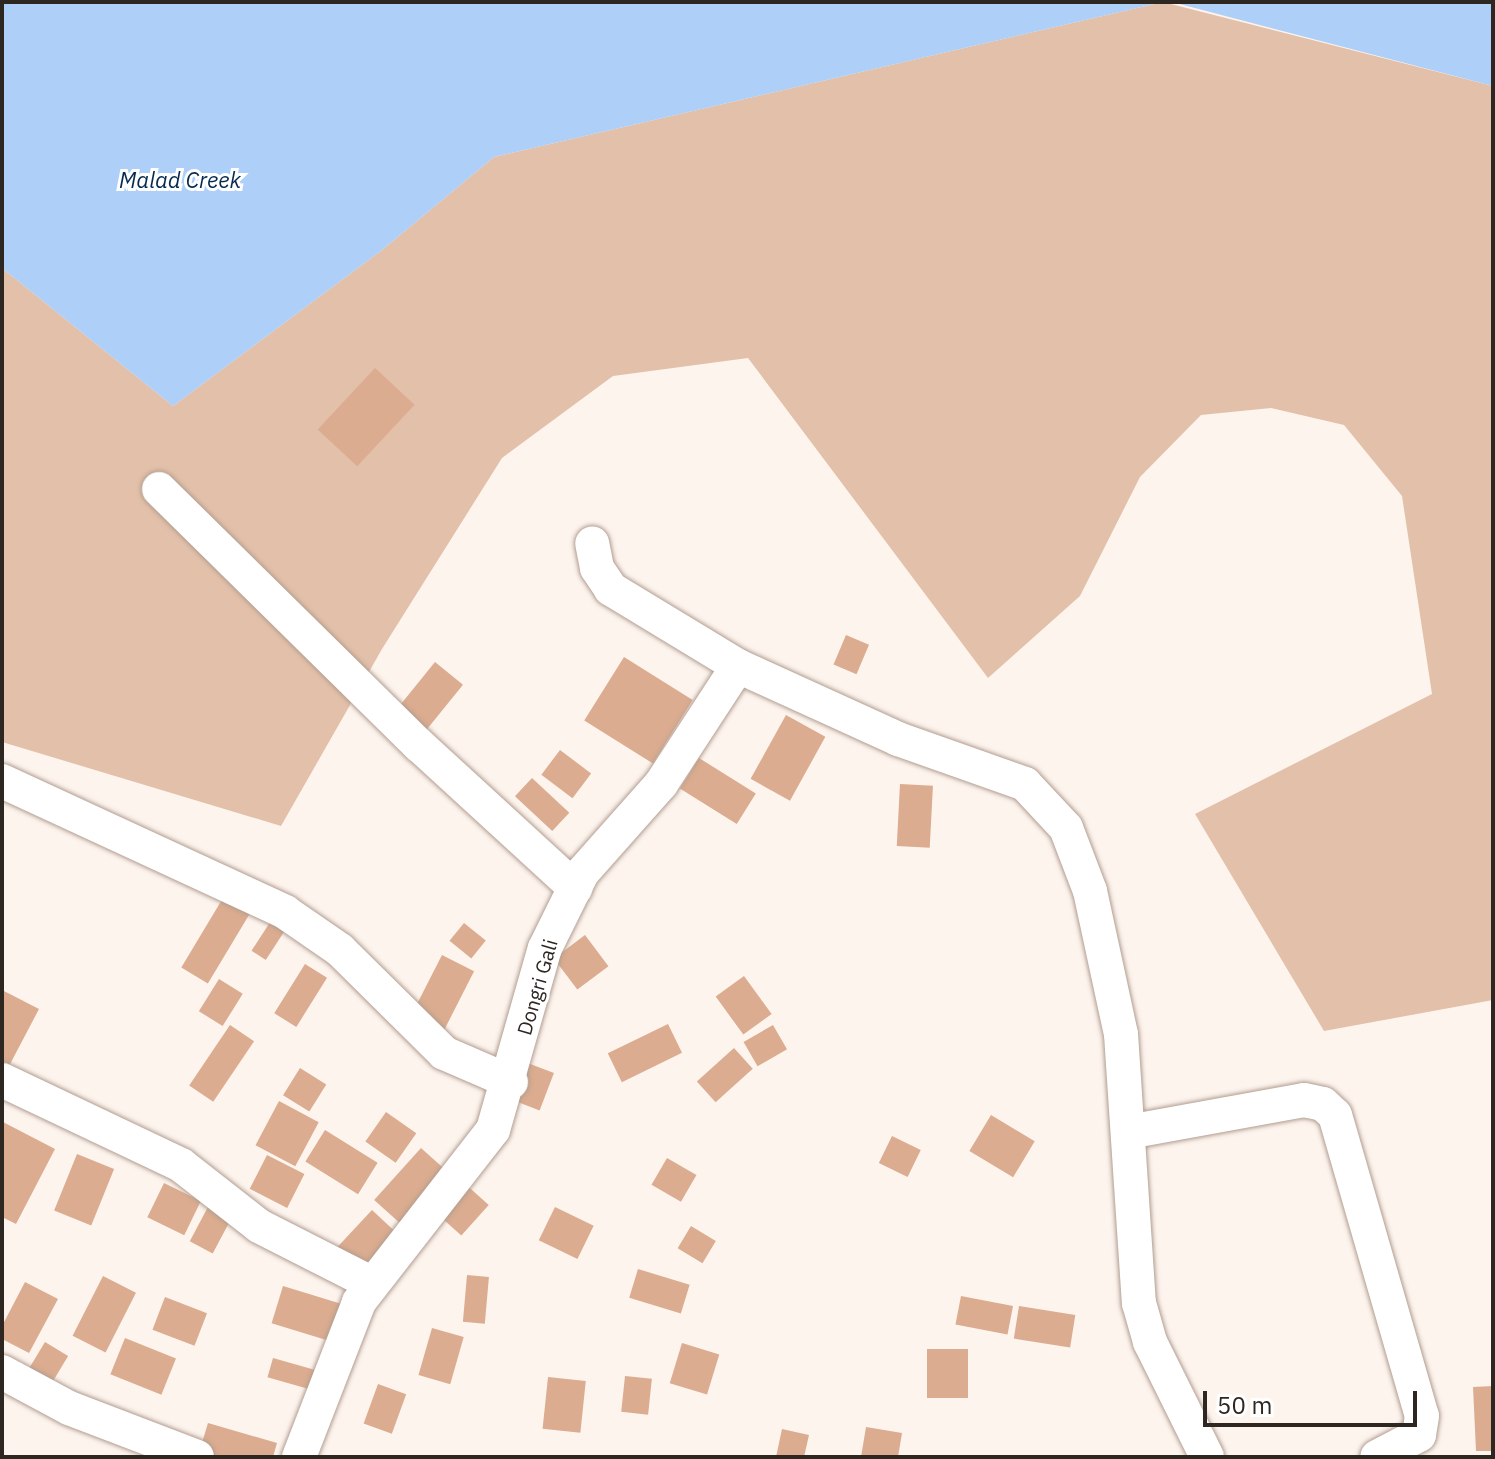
<!DOCTYPE html>
<html>
<head>
<meta charset="utf-8">
<style>
	body { margin:0 }
	#map { position:relative; width:1495px; height:1459px; overflow:hidden; background:#fdf4ee; font-family:"IBM Plex Sans",sans-serif }
	div>[style] { position:absolute }
	.green>* { inset:0; background:#e3c0a9 }
	.water>* { inset:0; background:#adcff8 }
	.building>* { inset:0; background:#dbac8f; transform-origin:0 0 }
	.roads { filter:drop-shadow(0 0 2px #b29d90) drop-shadow(0 0 2px #b29d90) }
	.minor>* { height:34px; margin:-17px; padding:0 17px; transform-origin:17px; border-radius:17px; background:#fff }
	span { translate:-50% -50%; white-space:nowrap; text-align:center; line-height:1.15; -webkit-text-stroke:6px #fff; paint-order:stroke }
	.street-label { font-size:20px; color:#2e2621 }
	.water-label { font-size:22px; color:#072b50; font-style:italic }
	.frame { position:absolute; inset:0; border:4px solid #2e2621; pointer-events:none }
	.scale { position:absolute; left:1203px; top:1391px; width:214px; height:36px; box-sizing:border-box; border:4px solid #2e2621; border-top:0; padding-left:10px; font-size:24px; line-height:28px; white-space:nowrap; color:#2e2621; -webkit-text-stroke:6px #fff; paint-order:stroke }
</style>
</head>
<body>
<div id="map">
	<div class="green">
		<div style="clip-path:polygon(1163px 2px,1493px 86px,1493px 1000px,1324px 1031px,1195px 814px,1432px 694px,1402px 496px,1344px 425px,1271px 408px,1201px 415px,1140px 477px,1080px 596px,988px 678px,748px 358px,613px 376px,502px 458px,382px 649px,281px 826px,2px 742px,2px 268px,173px 406px,382px 250px,494px 157px)"></div>
	</div>
	<div class="water">
		<div style="clip-path:polygon(2px 2px,1163px 2px,494px 157px,382px 250px,173px 406px,2px 268px)"></div>
		<div style="clip-path:polygon(1172px 2px,1493px 2px,1493px 86px)"></div>
	</div>
	<div class="building">
		<div style="left:375px;top:368px;width:54px;height:84px;rotate:43deg"></div>
		<div style="left:846px;top:635px;width:25px;height:32px;rotate:23deg"></div>
		<div style="left:624px;top:657px;width:81px;height:75px;rotate:32deg"></div>
		<div style="left:435px;top:662px;width:36px;height:65px;rotate:39deg"></div>
		<div style="left:786px;top:715px;width:45px;height:73px;rotate:29deg"></div>
		<div style="left:560px;top:750px;width:39px;height:31px;rotate:37deg"></div>
		<div style="left:699px;top:758px;width:67px;height:36px;rotate:32deg"></div>
		<div style="left:532px;top:778px;width:51px;height:25px;rotate:43deg"></div>
		<div style="left:900px;top:784px;width:33px;height:62px;rotate:3deg"></div>
		<div style="left:223px;top:898px;width:31px;height:81px;rotate:31deg"></div>
		<div style="left:276px;top:913px;width:17px;height:45px;rotate:33deg"></div>
		<div style="left:464px;top:923px;width:28px;height:23px;rotate:39deg"></div>
		<div style="left:585px;top:935px;width:39px;height:39px;rotate:53deg"></div>
		<div style="left:442px;top:955px;width:36px;height:66px;rotate:27deg"></div>
		<div style="left:305px;top:964px;width:26px;height:58px;rotate:32deg"></div>
		<div style="left:744px;top:976px;width:47px;height:35px;rotate:54deg"></div>
		<div style="left:219px;top:979px;width:28px;height:38px;rotate:32deg"></div>
		<div style="clip-path:polygon(2px 990px,39px 1009px,8px 1068px,2px 1065px)"></div>
		<div style="left:668px;top:1024px;width:32px;height:67px;rotate:64deg"></div>
		<div style="left:230px;top:1025px;width:29px;height:73px;rotate:34deg"></div>
		<div style="left:773px;top:1025px;width:28px;height:34px;rotate:60deg"></div>
		<div style="left:734px;top:1048px;width:28px;height:50px;rotate:48deg"></div>
		<div style="left:525px;top:1062px;width:31px;height:40px;rotate:21deg"></div>
		<div style="left:300px;top:1068px;width:31px;height:32px;rotate:32deg"></div>
		<div style="left:279px;top:1101px;width:45px;height:50px;rotate:28deg"></div>
		<div style="left:386px;top:1112px;width:37px;height:36px;rotate:35deg"></div>
		<div style="left:991px;top:1115px;width:51px;height:42px;rotate:31deg"></div>
		<div style="clip-path:polygon(3px 1122px,55px 1149px,16px 1224px,2px 1217px)"></div>
		<div style="left:325px;top:1130px;width:62px;height:37px;rotate:32deg"></div>
		<div style="left:892px;top:1136px;width:32px;height:30px;rotate:26deg"></div>
		<div style="left:421px;top:1148px;width:39px;height:70px;rotate:42deg"></div>
		<div style="left:77px;top:1154px;width:40px;height:61px;rotate:22deg"></div>
		<div style="left:267px;top:1155px;width:42px;height:38px;rotate:27deg"></div>
		<div style="left:667px;top:1158px;width:34px;height:31px;rotate:30deg"></div>
		<div style="left:462px;top:1181px;width:36px;height:41px;rotate:42deg"></div>
		<div style="left:164px;top:1183px;width:41px;height:38px;rotate:26deg"></div>
		<div style="left:209px;top:1205px;width:26px;height:41px;rotate:28deg"></div>
		<div style="left:555px;top:1207px;width:43px;height:37px;rotate:26deg"></div>
		<div style="left:372px;top:1210px;width:41px;height:51px;rotate:43deg"></div>
		<div style="left:691px;top:1226px;width:29px;height:26px;rotate:31deg"></div>
		<div style="left:638px;top:1269px;width:54px;height:30px;rotate:17deg"></div>
		<div style="left:467px;top:1275px;width:22px;height:47px;rotate:5deg"></div>
		<div style="left:103px;top:1276px;width:37px;height:67px;rotate:27deg"></div>
		<div style="clip-path:polygon(25px 1282px,58px 1299px,29px 1353px,2px 1339px,2px 1326px)"></div>
		<div style="left:283px;top:1286px;width:64px;height:39px;rotate:17deg"></div>
		<div style="left:961px;top:1296px;width:53px;height:29px;rotate:11deg"></div>
		<div style="left:165px;top:1297px;width:45px;height:35px;rotate:21deg"></div>
		<div style="left:1019px;top:1306px;width:57px;height:33px;rotate:9deg"></div>
		<div style="left:432px;top:1328px;width:33px;height:49px;rotate:16deg"></div>
		<div style="left:125px;top:1338px;width:55px;height:39px;rotate:22deg"></div>
		<div style="left:45px;top:1342px;width:27px;height:36px;rotate:31deg"></div>
		<div style="left:682px;top:1343px;width:39px;height:42px;rotate:17deg"></div>
		<div style="left:927px;top:1349px;width:41px;height:49px"></div>
		<div style="left:273px;top:1358px;width:43px;height:20px;rotate:16deg"></div>
		<div style="left:625px;top:1376px;width:27px;height:36px;rotate:6deg"></div>
		<div style="left:548px;top:1377px;width:38px;height:52px;rotate:6deg"></div>
		<div style="left:378px;top:1384px;width:30px;height:42px;rotate:20deg"></div>
		<div style="clip-path:polygon(1493px 1386px,1491px 1451px,1476px 1451px,1473px 1387px)"></div>
		<div style="clip-path:polygon(208px 1423px,277px 1443px,273px 1457px,198px 1456px)"></div>
		<div style="clip-path:polygon(866px 1427px,902px 1433px,898px 1457px,861px 1457px)"></div>
		<div style="clip-path:polygon(782px 1429px,809px 1435px,804px 1457px,776px 1457px)"></div>
	</div>
	<div class="roads">
		<div class="minor">
			<div style="left:159px;top:489px;width:365px;rotate:44.6deg"></div>
			<div style="left:419px;top:745px;width:212px;rotate:42.5deg"></div>
			<div style="left:738px;top:666px;width:176px;rotate:24.5deg"></div>
			<div style="left:898px;top:739px;width:135px;rotate:19.5deg"></div>
			<div style="left:1025px;top:784px;width:60px;rotate:47deg"></div>
			<div style="left:1066px;top:828px;width:67px;rotate:69.1deg"></div>
			<div style="left:1090px;top:891px;width:146px;rotate:77.8deg"></div>
			<div style="left:1121px;top:1034px;width:270px;rotate:86.2deg"></div>
			<div style="left:1139px;top:1303px;width:41px;rotate:74.2deg"></div>
			<div style="left:1150px;top:1342px;width:128px;rotate:63.6deg"></div>
			<div style="left:2px;top:781px;width:312px;rotate:24.8deg"></div>
			<div style="left:285px;top:912px;width:67px;rotate:34.6deg"></div>
			<div style="left:340px;top:950px;width:146px;rotate:44.7deg"></div>
			<div style="left:444px;top:1053px;width:73px;rotate:23.4deg"></div>
			<div style="left:2px;top:1080px;width:198px;rotate:25.4deg"></div>
			<div style="left:181px;top:1165px;width:99px;rotate:38deg"></div>
			<div style="left:259px;top:1226px;width:126px;rotate:27deg"></div>
			<div style="left:1128px;top:1132px;width:179px;rotate:-10.3deg"></div>
			<div style="left:1304px;top:1100px;width:19px;rotate:12deg"></div>
			<div style="left:1323px;top:1104px;width:16px;rotate:43deg"></div>
			<div style="left:1335px;top:1115px;width:313px;rotate:73.9deg"></div>
			<div style="left:1422px;top:1416px;width:19px;rotate:99deg"></div>
			<div style="left:1419px;top:1435px;width:47px;rotate:152.4deg"></div>
			<div style="left:2px;top:1372px;width:76px;rotate:28.2deg"></div>
			<div style="left:69px;top:1408px;width:137px;rotate:20.9deg"></div>
			<div style="left:299px;top:1457px;width:166px;rotate:-68.8deg"></div>
			<div style="left:359px;top:1302px;width:218px;rotate:-52.1deg"></div>
			<div style="left:493px;top:1130px;width:189px;rotate:-74.1deg"></div>
			<div style="left:545px;top:948px;width:84px;rotate:-63.7deg"></div>
			<div style="left:582px;top:873px;width:119px;rotate:-48.4deg"></div>
			<div style="left:661px;top:784px;width:141px;rotate:-56.9deg"></div>
			<div style="left:738px;top:666px;width:149px;rotate:-148.8deg"></div>
			<div style="left:611px;top:589px;width:25px;rotate:-124deg"></div>
			<div style="left:597px;top:568px;width:25px;rotate:-101deg"></div>
		</div>
	</div>
	<div class="street-label">
		<span style="left:537px;top:987px;rotate:-74deg">Dongri Gali</span>
	</div>
	<div class="water-label">
		<span style="left:180px;top:180px">Malad Creek</span>
	</div>
	<div class="frame"></div>
	<div class="scale">50 m</div>
</div>
</body>
</html>
